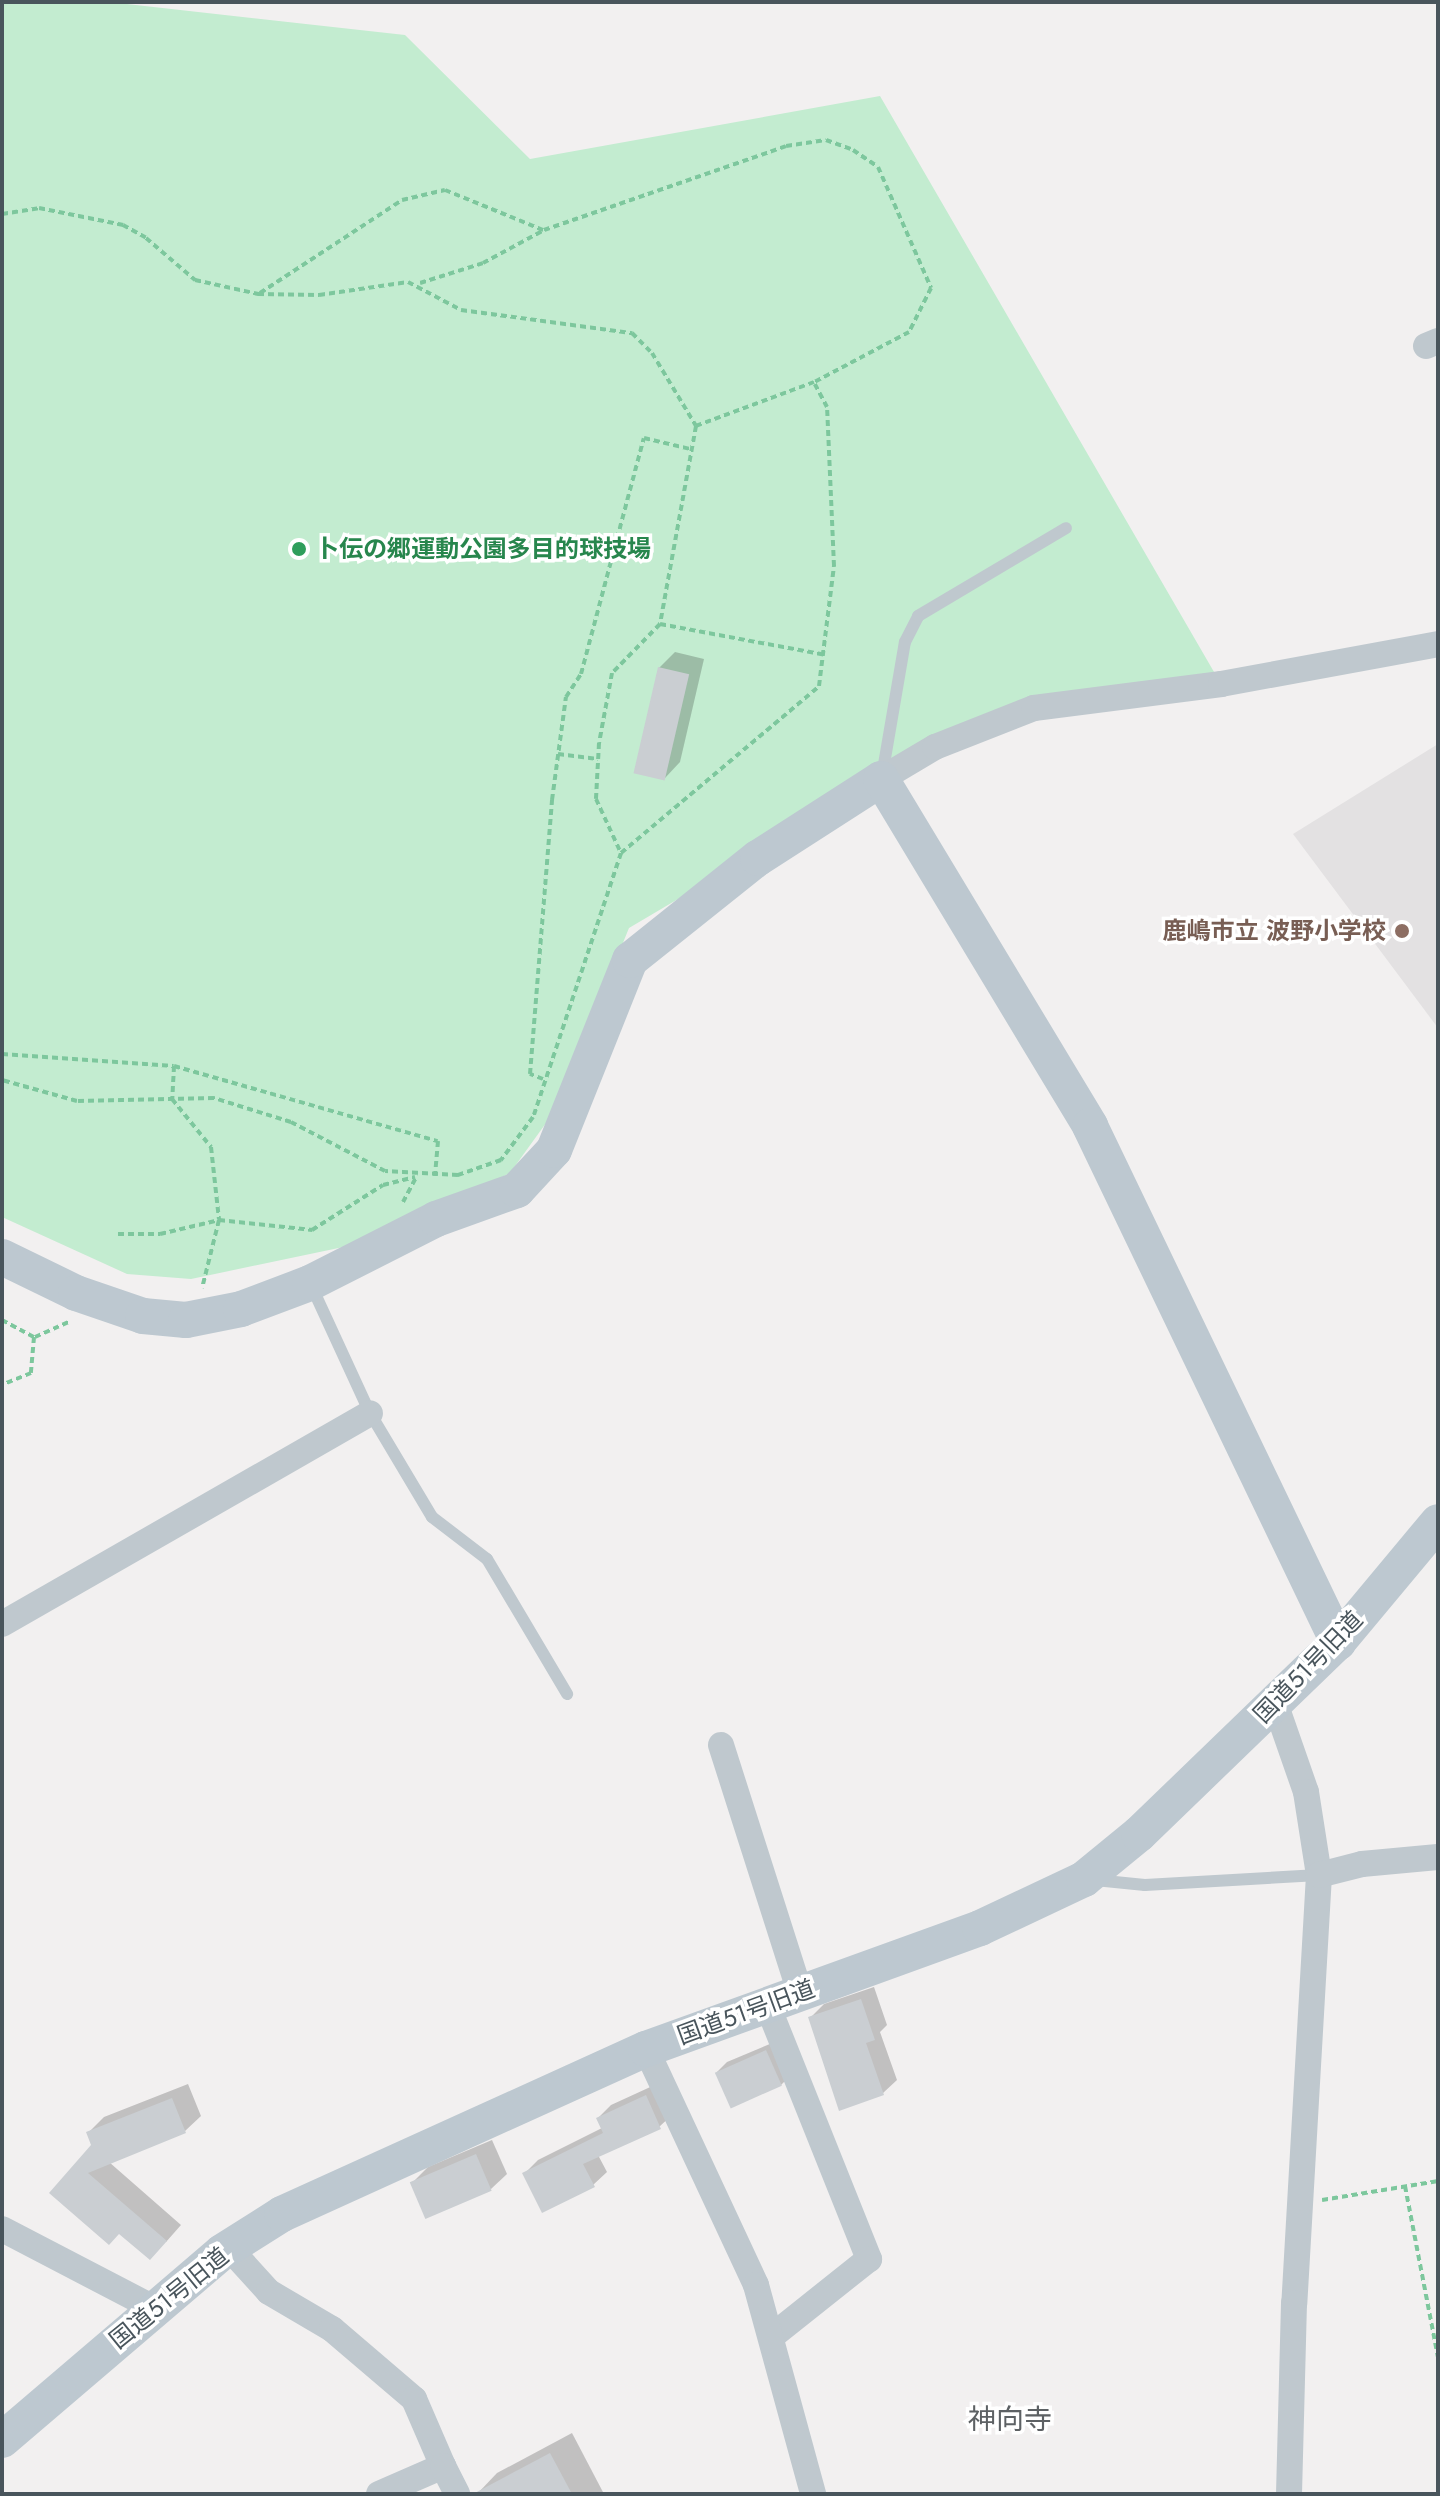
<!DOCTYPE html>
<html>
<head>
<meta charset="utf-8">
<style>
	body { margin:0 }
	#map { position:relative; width:1440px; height:2496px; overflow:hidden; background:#f2f0f0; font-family:Jost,"Noto Sans JP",sans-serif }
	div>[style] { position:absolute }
	.education>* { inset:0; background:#e3e1e2 }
	.green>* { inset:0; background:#c3ecd0 }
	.shadow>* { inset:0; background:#0003 }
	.building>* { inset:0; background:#caced2; transform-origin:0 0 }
	.path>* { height:4px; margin-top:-2px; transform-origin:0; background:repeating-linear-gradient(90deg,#7dc79d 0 6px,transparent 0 10px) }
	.lane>* { height:12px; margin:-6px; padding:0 6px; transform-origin:6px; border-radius:6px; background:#bfc8ce }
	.street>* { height:26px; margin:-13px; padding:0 13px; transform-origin:13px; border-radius:13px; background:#bfc8ce }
	.secondary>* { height:36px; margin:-18px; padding:0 18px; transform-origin:18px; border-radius:18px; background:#bdc8d0 }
	.dots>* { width:22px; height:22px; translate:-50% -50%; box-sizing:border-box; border:4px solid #fff; border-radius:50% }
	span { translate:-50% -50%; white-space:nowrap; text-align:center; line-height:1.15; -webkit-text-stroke:7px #fff; paint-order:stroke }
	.leisure-label { font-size:24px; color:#27864d; font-weight:700 }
	.left { translate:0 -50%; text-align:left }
	.education-label { font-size:24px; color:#785e54; font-weight:700 }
	.right { translate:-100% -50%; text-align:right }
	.street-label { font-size:24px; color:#49555c }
	.quarter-label { font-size:28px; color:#5d6164 }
	.frame { position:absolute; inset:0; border:4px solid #49555c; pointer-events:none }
</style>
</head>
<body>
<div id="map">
	<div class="education">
		<div style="clip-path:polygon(1438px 744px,1438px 1028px,1293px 834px)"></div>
	</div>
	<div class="green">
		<div style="clip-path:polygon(2px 2px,109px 2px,405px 35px,530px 159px,880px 96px,1221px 684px,1034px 708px,935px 747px,629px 928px,554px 1112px,510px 1173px,372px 1241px,191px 1279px,127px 1274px,2px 1217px)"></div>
	</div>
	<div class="shadow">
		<div style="clip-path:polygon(675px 652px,704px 659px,680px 762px,665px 778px,659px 668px)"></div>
		<div style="clip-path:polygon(874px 1987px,887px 2025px,880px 2032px,897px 2080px,883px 2093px,811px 2017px,824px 2004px)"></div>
		<div style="clip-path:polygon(777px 2041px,791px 2075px,781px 2085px,717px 2072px,727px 2062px)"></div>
		<div style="clip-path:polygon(659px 2083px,673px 2114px,659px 2127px,598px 2155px,607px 2172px,593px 2185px,525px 2173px,538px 2160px,602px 2128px,598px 2118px,611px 2105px)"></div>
		<div style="clip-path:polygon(188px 2084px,201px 2116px,185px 2131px,109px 2162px,181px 2225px,166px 2242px,52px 2193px,93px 2145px,88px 2133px,104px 2117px)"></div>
		<div style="clip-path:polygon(492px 2140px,507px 2174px,491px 2189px,412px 2183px,428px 2167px)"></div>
		<div style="clip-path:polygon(572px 2433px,604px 2494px,477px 2494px,497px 2473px)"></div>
	</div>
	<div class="building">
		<div style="left:658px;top:667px;width:32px;height:109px;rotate:13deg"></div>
		<div style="clip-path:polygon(861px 1999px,875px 2040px,866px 2043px,884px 2095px,839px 2111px,808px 2017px)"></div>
		<div style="left:766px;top:2050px;width:39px;height:56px;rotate:66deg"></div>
		<div style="clip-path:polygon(646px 2095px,661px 2129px,583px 2164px,595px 2187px,542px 2213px,522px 2173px,603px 2133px,596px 2118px)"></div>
		<div style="clip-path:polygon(172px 2098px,186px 2133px,88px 2173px,167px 2241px,150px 2260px,119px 2234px,109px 2245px,49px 2193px,91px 2145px,86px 2132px)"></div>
		<div style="left:476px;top:2154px;width:40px;height:72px;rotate:67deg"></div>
		<div style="clip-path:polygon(550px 2453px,572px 2494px,473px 2494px)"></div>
	</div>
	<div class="path">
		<div style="left:2px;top:214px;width:37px;rotate:-9deg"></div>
		<div style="left:39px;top:208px;width:86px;rotate:11.4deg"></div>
		<div style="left:123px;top:225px;width:26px;rotate:29deg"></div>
		<div style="left:146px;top:238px;width:65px;rotate:40.6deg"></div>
		<div style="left:195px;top:280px;width:65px;rotate:12.5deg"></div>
		<div style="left:258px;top:294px;width:61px;rotate:0.9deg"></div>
		<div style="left:319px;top:295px;width:90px;rotate:-8.3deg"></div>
		<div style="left:408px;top:282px;width:60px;rotate:27.8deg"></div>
		<div style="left:461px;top:310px;width:173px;rotate:7.7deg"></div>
		<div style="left:632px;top:333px;width:28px;rotate:45deg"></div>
		<div style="left:652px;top:353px;width:85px;rotate:58.9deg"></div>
		<div style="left:696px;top:426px;width:201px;rotate:100.3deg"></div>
		<div style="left:660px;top:624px;width:69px;rotate:134.4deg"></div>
		<div style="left:612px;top:673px;width:71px;rotate:100.5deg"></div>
		<div style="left:599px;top:743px;width:56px;rotate:93.1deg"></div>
		<div style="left:596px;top:799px;width:60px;rotate:65.2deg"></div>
		<div style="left:621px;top:853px;width:278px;rotate:108.4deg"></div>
		<div style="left:533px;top:1117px;width:54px;rotate:126.7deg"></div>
		<div style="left:501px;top:1160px;width:46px;rotate:160.8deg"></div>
		<div style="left:458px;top:1175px;width:73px;rotate:-176.9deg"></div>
		<div style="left:385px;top:1171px;width:106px;rotate:-152.5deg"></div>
		<div style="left:291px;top:1122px;width:81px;rotate:-162.7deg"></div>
		<div style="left:214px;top:1098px;width:137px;rotate:178.7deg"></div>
		<div style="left:77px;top:1101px;width:78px;rotate:-164.4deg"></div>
		<div style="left:420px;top:283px;width:66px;rotate:-17.6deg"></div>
		<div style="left:483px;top:263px;width:69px;rotate:-28.4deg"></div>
		<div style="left:544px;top:230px;width:256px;rotate:-19.1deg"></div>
		<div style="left:786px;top:146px;width:40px;rotate:-8.5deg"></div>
		<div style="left:826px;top:140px;width:29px;rotate:20deg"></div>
		<div style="left:853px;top:150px;width:30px;rotate:34deg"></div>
		<div style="left:878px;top:167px;width:132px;rotate:66.3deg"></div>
		<div style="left:931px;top:288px;width:49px;rotate:116.6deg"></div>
		<div style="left:909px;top:332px;width:107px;rotate:152.2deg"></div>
		<div style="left:814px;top:382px;width:126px;rotate:159.6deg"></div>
		<div style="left:260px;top:293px;width:170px;rotate:-33.2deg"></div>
		<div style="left:402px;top:200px;width:44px;rotate:-13.1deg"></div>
		<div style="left:445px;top:190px;width:106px;rotate:22.2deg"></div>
		<div style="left:660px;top:624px;width:169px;rotate:10.6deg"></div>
		<div style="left:558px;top:754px;width:40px;rotate:7.1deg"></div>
		<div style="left:621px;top:853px;width:259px;rotate:-40.1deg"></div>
		<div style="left:819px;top:686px;width:121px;rotate:-82.9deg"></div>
		<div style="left:834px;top:566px;width:159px;rotate:-92.5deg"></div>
		<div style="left:827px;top:407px;width:26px;rotate:-118deg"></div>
		<div style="left:2px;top:1054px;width:172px;rotate:4deg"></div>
		<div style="left:174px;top:1066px;width:274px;rotate:15.9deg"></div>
		<div style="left:438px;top:1141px;width:35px;rotate:95deg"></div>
		<div style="left:174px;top:1066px;width:33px;rotate:93deg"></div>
		<div style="left:172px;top:1099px;width:62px;rotate:50.9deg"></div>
		<div style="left:211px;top:1147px;width:73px;rotate:83.7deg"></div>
		<div style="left:219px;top:1220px;width:70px;rotate:104deg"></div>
		<div style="left:543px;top:1079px;width:14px;rotate:-159deg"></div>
		<div style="left:530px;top:1074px;width:275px;rotate:-85.4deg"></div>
		<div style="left:552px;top:800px;width:104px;rotate:-82.3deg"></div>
		<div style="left:566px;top:697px;width:27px;rotate:-57deg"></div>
		<div style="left:581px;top:674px;width:244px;rotate:-75.1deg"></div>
		<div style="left:644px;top:438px;width:47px;rotate:13.4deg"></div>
		<div style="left:403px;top:1202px;width:30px;rotate:-62deg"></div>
		<div style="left:118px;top:1234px;width:42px"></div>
		<div style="left:160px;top:1234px;width:61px;rotate:-13.3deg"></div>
		<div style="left:219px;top:1220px;width:94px;rotate:6.1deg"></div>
		<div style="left:312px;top:1230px;width:84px;rotate:-32.4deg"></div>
		<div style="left:383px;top:1185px;width:33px;rotate:-14deg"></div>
		<div style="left:2px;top:1320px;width:36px;rotate:28deg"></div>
		<div style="left:34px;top:1337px;width:36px;rotate:95deg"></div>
		<div style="left:31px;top:1373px;width:31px;rotate:158deg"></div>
		<div style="left:35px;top:1337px;width:37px;rotate:-24deg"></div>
		<div style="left:1405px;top:2186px;width:174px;rotate:79.1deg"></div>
		<div style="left:1322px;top:2200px;width:118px;rotate:-9.3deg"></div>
	</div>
	<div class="lane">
		<div style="left:882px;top:776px;width:136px;rotate:-80.3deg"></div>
		<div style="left:905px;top:642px;width:29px;rotate:-63deg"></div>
		<div style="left:918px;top:616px;width:172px;rotate:-30.7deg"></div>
		<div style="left:311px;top:1285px;width:141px;rotate:65.3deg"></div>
		<div style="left:370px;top:1413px;width:121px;rotate:59.2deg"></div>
		<div style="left:432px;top:1517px;width:69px;rotate:37.4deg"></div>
		<div style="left:487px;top:1559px;width:157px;rotate:59.3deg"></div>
		<div style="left:1095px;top:1880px;width:50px;rotate:5.7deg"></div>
		<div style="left:1145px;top:1885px;width:174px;rotate:-3.3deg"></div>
	</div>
	<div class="street">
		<div style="left:1426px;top:346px;width:13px;rotate:-23deg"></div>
		<div style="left:881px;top:779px;width:63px;rotate:-30.7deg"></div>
		<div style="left:935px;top:747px;width:106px;rotate:-21.5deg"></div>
		<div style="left:1034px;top:708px;width:189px;rotate:-7.3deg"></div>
		<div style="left:1221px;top:684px;width:221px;rotate:-10.4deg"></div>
		<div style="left:2px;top:1624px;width:424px;rotate:-29.8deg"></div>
		<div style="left:1275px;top:1703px;width:94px;rotate:70.8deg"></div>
		<div style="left:1306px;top:1792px;width:84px;rotate:81.1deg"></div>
		<div style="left:1319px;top:1875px;width:429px;rotate:93.3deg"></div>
		<div style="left:1294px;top:2303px;width:191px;rotate:91.5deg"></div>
		<div style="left:721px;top:1745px;width:259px;rotate:72.3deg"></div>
		<div style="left:1319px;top:1875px;width:44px;rotate:-14.3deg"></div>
		<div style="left:1362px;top:1864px;width:76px;rotate:-5.3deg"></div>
		<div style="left:767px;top:2004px;width:275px;rotate:68.2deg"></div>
		<div style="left:869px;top:2259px;width:125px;rotate:141.5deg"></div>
		<div style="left:646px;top:2049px;width:260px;rotate:65deg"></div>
		<div style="left:756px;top:2285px;width:217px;rotate:74.7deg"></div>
		<div style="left:2px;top:2229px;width:171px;rotate:27.5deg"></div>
		<div style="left:229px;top:2248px;width:59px;rotate:47.7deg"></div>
		<div style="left:269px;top:2292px;width:73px;rotate:30.4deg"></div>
		<div style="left:332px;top:2329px;width:108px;rotate:40.5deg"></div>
		<div style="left:414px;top:2399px;width:73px;rotate:66.6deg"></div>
		<div style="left:379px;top:2494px;width:70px;rotate:-23.6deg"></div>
		<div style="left:443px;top:2466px;width:31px;rotate:63deg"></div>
	</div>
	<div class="secondary">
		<div style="left:2px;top:1257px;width:82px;rotate:25.9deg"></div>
		<div style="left:76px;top:1293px;width:71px;rotate:18.9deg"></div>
		<div style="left:143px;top:1316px;width:43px;rotate:5.3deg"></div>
		<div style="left:186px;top:1320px;width:56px;rotate:-11.3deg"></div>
		<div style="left:241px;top:1309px;width:74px;rotate:-20.6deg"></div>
		<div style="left:310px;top:1283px;width:141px;rotate:-26.9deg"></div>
		<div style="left:436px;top:1219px;width:86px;rotate:-19.7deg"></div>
		<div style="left:517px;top:1190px;width:54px;rotate:-47.2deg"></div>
		<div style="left:554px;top:1150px;width:205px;rotate:-68.2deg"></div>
		<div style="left:630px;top:960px;width:164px;rotate:-38.6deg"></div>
		<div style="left:758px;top:858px;width:146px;rotate:-32.7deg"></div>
		<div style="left:881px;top:779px;width:405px;rotate:58.9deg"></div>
		<div style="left:1090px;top:1126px;width:573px;rotate:64.33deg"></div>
		<div style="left:2px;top:2440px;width:289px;rotate:-40.5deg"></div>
		<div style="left:222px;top:2252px;width:71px;rotate:-32.3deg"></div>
		<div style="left:282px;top:2214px;width:400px;rotate:-24.4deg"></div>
		<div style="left:646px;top:2049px;width:355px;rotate:-19.9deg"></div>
		<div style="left:980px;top:1928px;width:115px;rotate:-25.2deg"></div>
		<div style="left:1084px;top:1879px;width:71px;rotate:-39.3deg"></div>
		<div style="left:1139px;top:1834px;width:277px;rotate:-44deg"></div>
		<div style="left:1338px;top:1642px;width:156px;rotate:-50.2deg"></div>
	</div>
	<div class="dots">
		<div style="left:299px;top:549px;background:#2e9e5b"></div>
		<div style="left:1402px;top:931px;background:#8d6e63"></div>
	</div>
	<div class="leisure-label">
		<span class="left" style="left:315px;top:549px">卜伝の郷運動公園多目的球技場</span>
	</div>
	<div class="education-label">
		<span class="right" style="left:1386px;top:931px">鹿嶋市立 波野小学校</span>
	</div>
	<div class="street-label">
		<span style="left:1308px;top:1667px;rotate:-46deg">国道51号旧道</span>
		<span style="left:746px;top:2012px;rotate:-20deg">国道51号旧道</span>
		<span style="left:169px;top:2298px;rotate:-39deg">国道51号旧道</span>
	</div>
	<div class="quarter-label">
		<span style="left:1010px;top:2420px">神向寺</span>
	</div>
	<div class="frame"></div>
</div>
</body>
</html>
